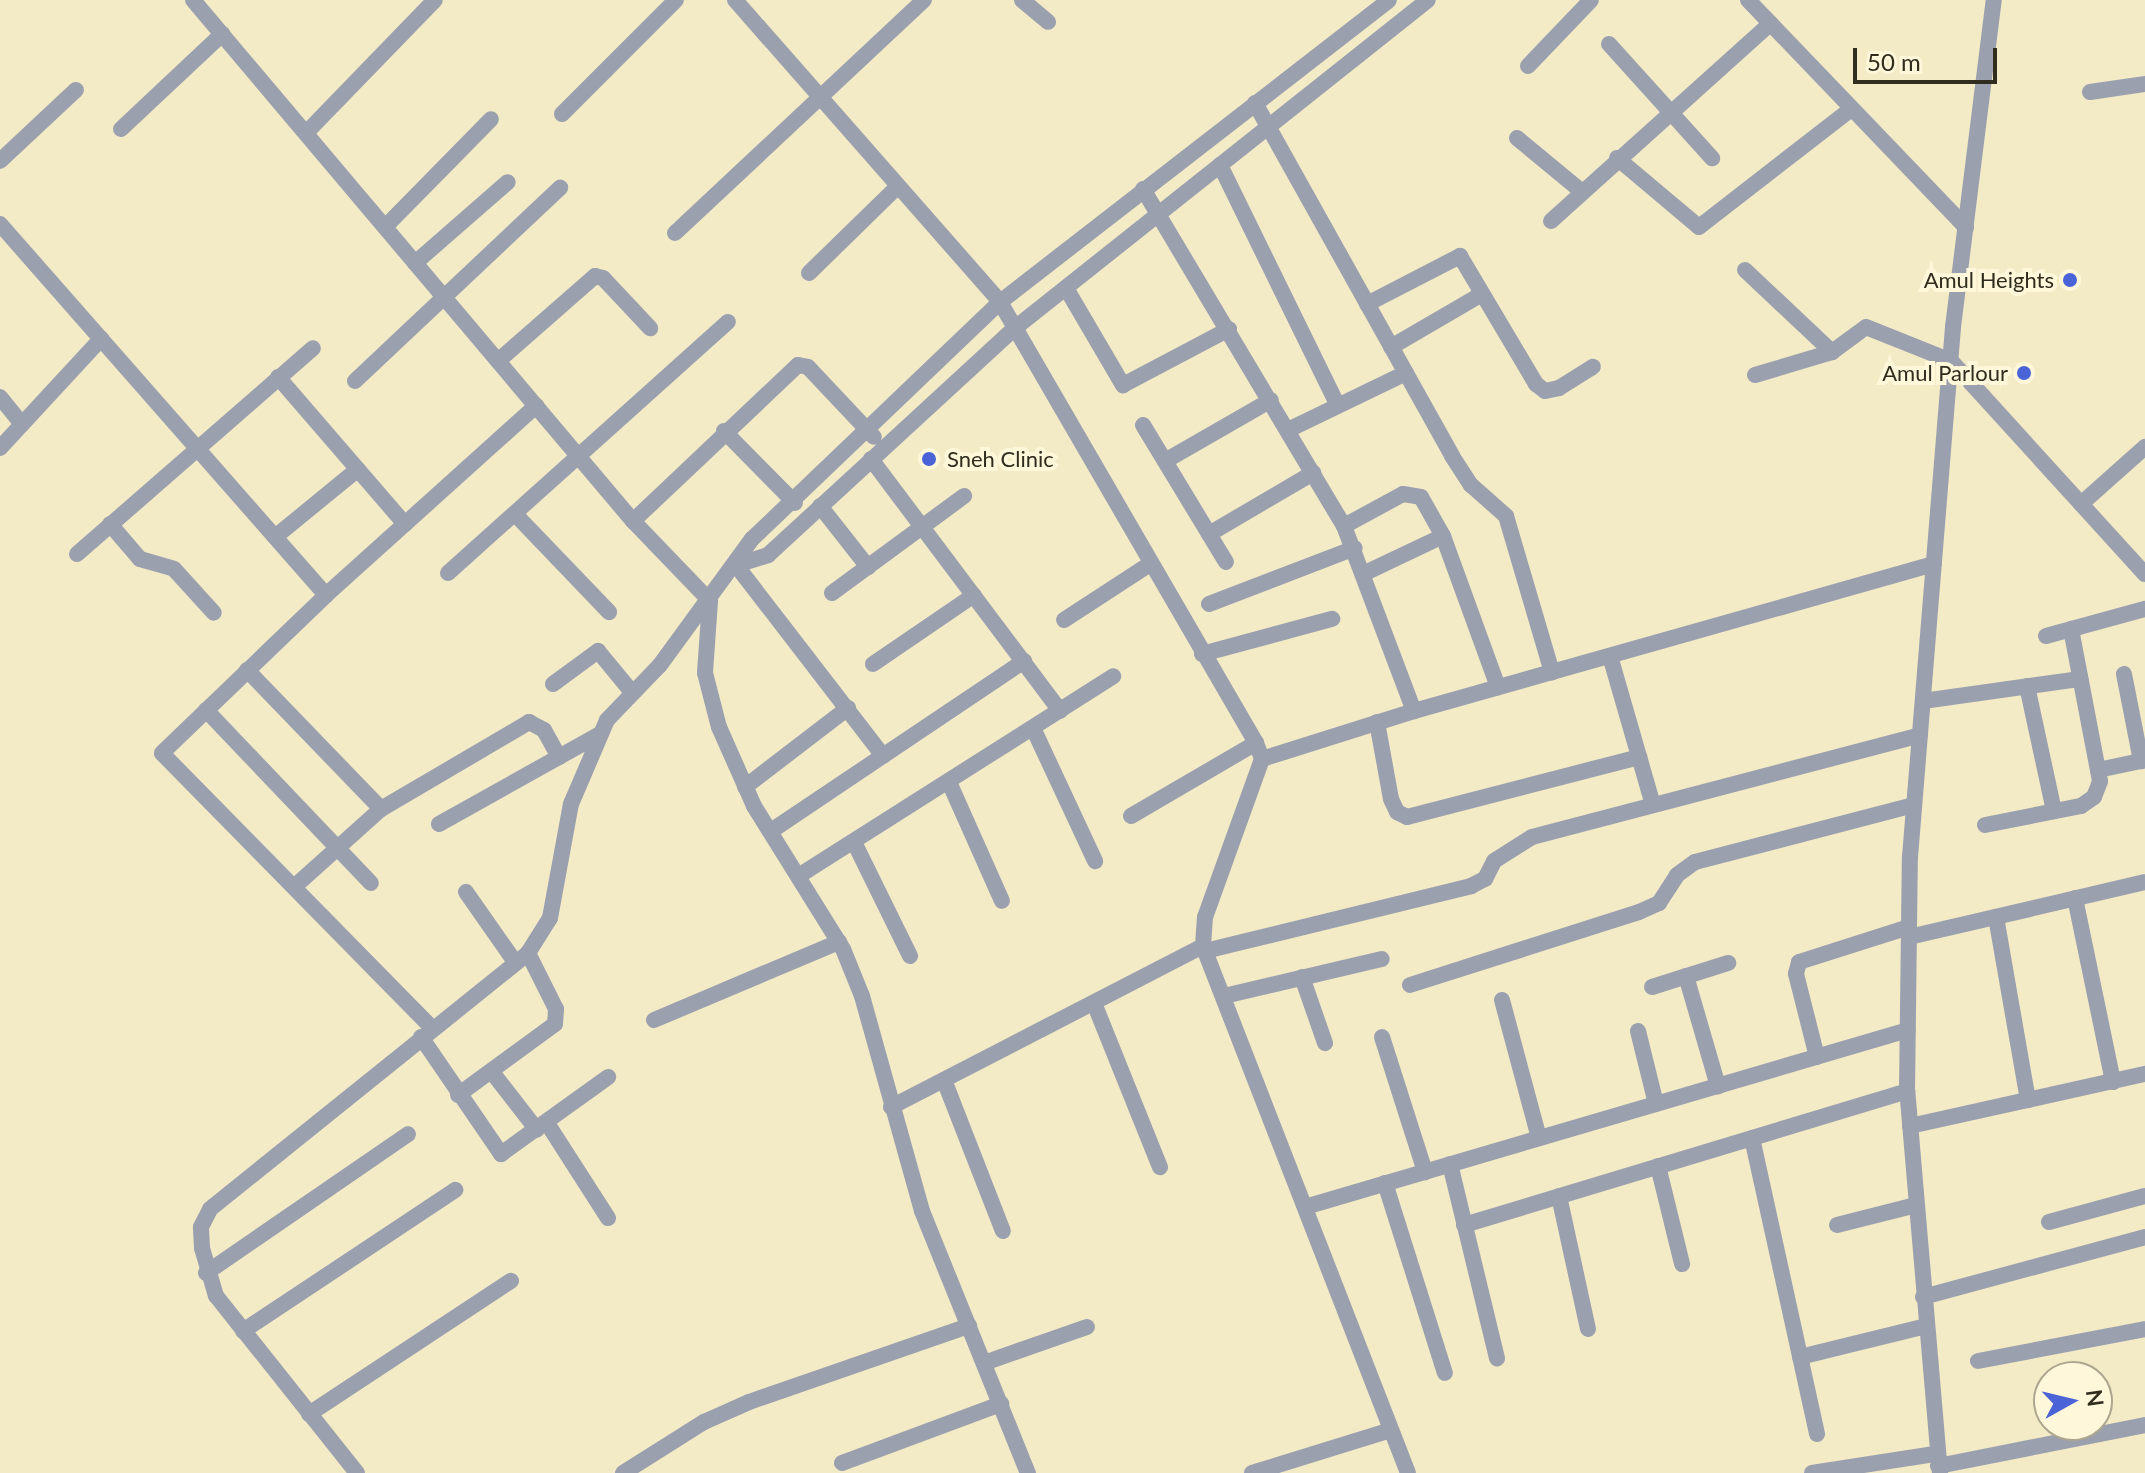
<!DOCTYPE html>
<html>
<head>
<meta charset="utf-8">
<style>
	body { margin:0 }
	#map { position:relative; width:2145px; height:1473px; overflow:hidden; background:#f3eac6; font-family:Lato,sans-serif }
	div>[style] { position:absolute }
	.street>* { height:16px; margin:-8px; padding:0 8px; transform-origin:8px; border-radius:8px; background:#9ba0af }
	.dots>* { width:22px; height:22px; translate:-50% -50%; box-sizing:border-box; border:4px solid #fef7da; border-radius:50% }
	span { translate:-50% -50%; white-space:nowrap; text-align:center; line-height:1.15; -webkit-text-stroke:8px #fef7da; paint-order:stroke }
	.poi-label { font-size:22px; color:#302c1e }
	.right { translate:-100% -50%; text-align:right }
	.left { translate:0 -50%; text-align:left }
	.north { position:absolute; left:2033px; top:1361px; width:80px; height:80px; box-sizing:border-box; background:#fef7da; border:2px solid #aca68f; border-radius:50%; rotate:82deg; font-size:22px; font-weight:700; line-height:32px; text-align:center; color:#302c1e }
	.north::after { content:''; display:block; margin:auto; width:28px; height:36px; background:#4a63d7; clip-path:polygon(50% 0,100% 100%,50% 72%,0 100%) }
	.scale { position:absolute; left:1853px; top:48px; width:144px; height:36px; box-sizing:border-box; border:4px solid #302c1e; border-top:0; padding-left:10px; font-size:24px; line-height:28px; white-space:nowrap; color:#302c1e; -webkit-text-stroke:6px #fef7da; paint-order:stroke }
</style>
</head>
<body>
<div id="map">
	<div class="street">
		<div style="left:193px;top:0;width:682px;rotate:49.82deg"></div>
		<div style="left:633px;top:521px;width:111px;rotate:46.1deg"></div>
		<div style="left:710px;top:601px;width:72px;rotate:94deg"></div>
		<div style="left:705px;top:673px;width:56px;rotate:75.5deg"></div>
		<div style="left:719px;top:727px;width:86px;rotate:66.1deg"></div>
		<div style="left:754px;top:806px;width:168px;rotate:58.1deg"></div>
		<div style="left:843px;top:949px;width:51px;rotate:68deg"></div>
		<div style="left:862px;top:996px;width:223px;rotate:74.4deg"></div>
		<div style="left:922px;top:1211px;width:283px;rotate:68deg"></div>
		<div style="left:735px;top:0;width:402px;rotate:48.7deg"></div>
		<div style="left:1000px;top:302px;width:510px;rotate:59.86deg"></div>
		<div style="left:1256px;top:743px;width:17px;rotate:69deg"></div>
		<div style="left:1262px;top:759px;width:168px;rotate:109.8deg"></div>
		<div style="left:1205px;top:917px;width:29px;rotate:94deg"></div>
		<div style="left:1203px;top:946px;width:565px;rotate:68.74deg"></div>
		<div style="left:1022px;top:0;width:34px;rotate:40deg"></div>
		<div style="left:1748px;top:0;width:315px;rotate:46.2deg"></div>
		<div style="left:1609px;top:44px;width:154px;rotate:47.9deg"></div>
		<div style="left:1528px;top:66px;width:91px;rotate:-46.3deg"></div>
		<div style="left:2090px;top:92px;width:56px;rotate:-8.3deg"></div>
		<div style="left:1255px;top:103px;width:404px;rotate:60.8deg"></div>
		<div style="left:1452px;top:456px;width:35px;rotate:57deg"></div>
		<div style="left:1471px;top:485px;width:47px;rotate:41.5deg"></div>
		<div style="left:1506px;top:516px;width:163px;rotate:73.6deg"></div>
		<div style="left:562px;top:114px;width:161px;rotate:-45deg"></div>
		<div style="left:121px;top:129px;width:139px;rotate:-43.2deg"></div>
		<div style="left:306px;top:133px;width:185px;rotate:-45.9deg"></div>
		<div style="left:1517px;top:138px;width:83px;rotate:39.6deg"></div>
		<div style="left:1617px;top:158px;width:107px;rotate:40.1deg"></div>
		<div style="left:1699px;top:227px;width:192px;rotate:-37.8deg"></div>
		<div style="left:0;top:161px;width:104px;rotate:-43.1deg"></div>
		<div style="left:1220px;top:165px;width:268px;rotate:63.9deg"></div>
		<div style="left:1143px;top:189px;width:392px;rotate:59.2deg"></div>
		<div style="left:1344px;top:526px;width:198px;rotate:69.3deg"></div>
		<div style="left:1551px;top:221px;width:295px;rotate:-42deg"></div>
		<div style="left:0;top:224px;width:494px;rotate:48.7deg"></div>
		<div style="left:385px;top:227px;width:151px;rotate:-45.5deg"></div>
		<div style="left:675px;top:233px;width:341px;rotate:-43.1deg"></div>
		<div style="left:415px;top:263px;width:123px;rotate:-41.1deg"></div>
		<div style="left:1745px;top:270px;width:120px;rotate:43.3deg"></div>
		<div style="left:809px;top:273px;width:124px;rotate:-44.3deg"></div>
		<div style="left:1066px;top:288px;width:113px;rotate:59.6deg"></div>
		<div style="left:1123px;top:385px;width:120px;rotate:-27.8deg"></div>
		<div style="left:1367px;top:304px;width:105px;rotate:-27.3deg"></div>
		<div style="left:1460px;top:256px;width:149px;rotate:59.3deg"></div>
		<div style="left:1536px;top:384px;width:11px;rotate:38deg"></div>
		<div style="left:1545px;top:391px;width:14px;rotate:-12deg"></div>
		<div style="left:1559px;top:388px;width:40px;rotate:-32deg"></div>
		<div style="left:1391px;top:347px;width:105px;rotate:-30.2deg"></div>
		<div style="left:498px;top:361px;width:129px;rotate:-41.2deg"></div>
		<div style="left:595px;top:276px;width:8px;rotate:14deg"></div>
		<div style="left:603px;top:278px;width:69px;rotate:46.8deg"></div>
		<div style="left:1755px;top:375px;width:80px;rotate:-16.6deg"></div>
		<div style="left:1832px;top:352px;width:42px;rotate:-36.3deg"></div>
		<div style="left:1866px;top:327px;width:92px;rotate:21.8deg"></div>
		<div style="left:1951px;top:361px;width:288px;rotate:47.7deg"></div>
		<div style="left:278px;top:377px;width:194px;rotate:49.2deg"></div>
		<div style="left:355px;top:381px;width:282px;rotate:-43.3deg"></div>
		<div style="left:0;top:397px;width:35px;rotate:51deg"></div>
		<div style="left:1143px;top:425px;width:160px;rotate:58.8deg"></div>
		<div style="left:1288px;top:430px;width:131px;rotate:-25.8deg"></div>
		<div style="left:724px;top:431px;width:101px;rotate:45.4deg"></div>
		<div style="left:0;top:448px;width:149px;rotate:-47.2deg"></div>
		<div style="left:871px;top:459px;width:315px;rotate:53.1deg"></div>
		<div style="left:1165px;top:461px;width:122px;rotate:-29.9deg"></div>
		<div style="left:2081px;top:504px;width:86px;rotate:-41.7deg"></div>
		<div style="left:820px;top:506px;width:78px;rotate:51.8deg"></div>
		<div style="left:515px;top:514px;width:136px;rotate:46.2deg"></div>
		<div style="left:633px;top:521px;width:227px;rotate:-43.4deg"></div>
		<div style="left:798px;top:365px;width:10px;rotate:11deg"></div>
		<div style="left:808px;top:367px;width:96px;rotate:46.7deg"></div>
		<div style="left:110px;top:524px;width:46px;rotate:49.4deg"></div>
		<div style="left:140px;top:559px;width:35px;rotate:16deg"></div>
		<div style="left:174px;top:569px;width:59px;rotate:47.7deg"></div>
		<div style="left:1344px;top:526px;width:67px;rotate:-28.5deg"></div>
		<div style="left:1403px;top:494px;width:18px;rotate:9deg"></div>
		<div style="left:1421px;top:497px;width:45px;rotate:60.6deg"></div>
		<div style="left:1443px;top:536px;width:161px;rotate:70deg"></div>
		<div style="left:1209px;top:534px;width:121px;rotate:-30.4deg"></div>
		<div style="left:275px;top:537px;width:107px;rotate:-39.3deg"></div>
		<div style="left:77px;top:554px;width:313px;rotate:-41.1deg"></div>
		<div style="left:736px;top:565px;width:34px;rotate:-17deg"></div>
		<div style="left:768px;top:555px;width:335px;rotate:-42.6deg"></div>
		<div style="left:1015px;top:328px;width:527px;rotate:-38.46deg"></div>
		<div style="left:736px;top:565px;width:241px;rotate:52.4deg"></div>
		<div style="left:448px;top:573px;width:376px;rotate:-41.9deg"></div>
		<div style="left:1365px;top:573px;width:86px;rotate:-25.4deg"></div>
		<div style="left:832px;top:593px;width:164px;rotate:-36.3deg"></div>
		<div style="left:1209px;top:604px;width:156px;rotate:-21deg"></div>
		<div style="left:1064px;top:620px;width:103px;rotate:-33.1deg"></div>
		<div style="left:2046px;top:636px;width:103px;rotate:-15.3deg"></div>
		<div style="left:1202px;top:654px;width:135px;rotate:-15.1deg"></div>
		<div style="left:1610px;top:656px;width:155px;rotate:73.9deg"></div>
		<div style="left:873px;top:664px;width:122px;rotate:-34.3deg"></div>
		<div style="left:247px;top:670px;width:193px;rotate:46deg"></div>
		<div style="left:2124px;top:674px;width:89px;rotate:78.9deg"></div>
		<div style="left:553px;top:684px;width:56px;rotate:-36.3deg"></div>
		<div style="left:598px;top:651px;width:52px;rotate:50.5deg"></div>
		<div style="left:2027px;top:686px;width:128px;rotate:77.8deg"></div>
		<div style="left:1923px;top:701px;width:159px;rotate:-8deg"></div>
		<div style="left:206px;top:710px;width:239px;rotate:46.4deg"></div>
		<div style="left:1377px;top:722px;width:78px;rotate:79.7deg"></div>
		<div style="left:1391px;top:799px;width:14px;rotate:65deg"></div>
		<div style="left:1397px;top:812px;width:11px;rotate:27deg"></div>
		<div style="left:1407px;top:817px;width:240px;rotate:-14.5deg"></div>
		<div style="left:1033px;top:728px;width:147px;rotate:65deg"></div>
		<div style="left:1262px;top:759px;width:159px;rotate:-17.5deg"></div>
		<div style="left:1414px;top:711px;width:540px;rotate:-15.79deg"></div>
		<div style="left:2098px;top:770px;width:48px;rotate:-12deg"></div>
		<div style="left:949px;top:782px;width:130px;rotate:66deg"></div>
		<div style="left:745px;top:787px;width:130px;rotate:-37.5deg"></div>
		<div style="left:1131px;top:816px;width:145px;rotate:-30.3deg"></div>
		<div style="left:439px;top:824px;width:184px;rotate:-29.2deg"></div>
		<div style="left:1985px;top:825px;width:98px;rotate:-11.2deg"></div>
		<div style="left:2081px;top:806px;width:16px;rotate:-35deg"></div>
		<div style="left:2094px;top:797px;width:17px;rotate:-69deg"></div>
		<div style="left:2100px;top:781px;width:155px;rotate:-100.8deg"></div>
		<div style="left:771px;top:831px;width:305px;rotate:-33.9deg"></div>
		<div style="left:854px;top:842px;width:127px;rotate:63.8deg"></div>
		<div style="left:800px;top:875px;width:371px;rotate:-32.4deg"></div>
		<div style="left:294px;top:887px;width:117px;rotate:-41.9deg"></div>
		<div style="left:381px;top:809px;width:172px;rotate:-30.4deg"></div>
		<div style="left:529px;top:722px;width:17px;rotate:28deg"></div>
		<div style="left:544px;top:730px;width:31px;rotate:61deg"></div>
		<div style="left:466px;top:892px;width:85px;rotate:55deg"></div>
		<div style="left:2075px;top:898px;width:188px;rotate:78.3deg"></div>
		<div style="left:1996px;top:917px;width:186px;rotate:80.1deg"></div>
		<div style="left:1909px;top:937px;width:242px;rotate:-13.1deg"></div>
		<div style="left:1205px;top:951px;width:274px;rotate:-13.7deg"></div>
		<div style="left:1471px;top:886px;width:16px;rotate:-27deg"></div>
		<div style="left:1485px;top:879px;width:20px;rotate:-63deg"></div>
		<div style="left:1494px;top:861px;width:45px;rotate:-32.3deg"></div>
		<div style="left:1532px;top:837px;width:401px;rotate:-14.7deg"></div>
		<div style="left:1686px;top:976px;width:115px;rotate:73.8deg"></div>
		<div style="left:1302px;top:977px;width:70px;rotate:70.8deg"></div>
		<div style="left:1410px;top:985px;width:240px;rotate:-17.7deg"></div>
		<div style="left:1639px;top:912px;width:22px;rotate:-24deg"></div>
		<div style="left:1659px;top:903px;width:33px;rotate:-57deg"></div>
		<div style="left:1677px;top:875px;width:22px;rotate:-36deg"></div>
		<div style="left:1695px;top:862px;width:226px;rotate:-14.6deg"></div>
		<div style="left:1652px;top:987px;width:80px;rotate:-17.5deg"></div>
		<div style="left:1224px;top:996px;width:162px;rotate:-13.2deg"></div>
		<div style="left:1502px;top:1000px;width:143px;rotate:75deg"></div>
		<div style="left:1094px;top:1003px;width:177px;rotate:68.1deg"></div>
		<div style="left:654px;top:1020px;width:201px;rotate:-22.9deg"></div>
		<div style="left:432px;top:1028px;width:385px;rotate:-134.5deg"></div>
		<div style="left:162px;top:753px;width:228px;rotate:-43.9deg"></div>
		<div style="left:326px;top:595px;width:283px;rotate:-42deg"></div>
		<div style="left:1638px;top:1031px;width:75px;rotate:76.1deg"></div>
		<div style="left:421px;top:1037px;width:142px;rotate:55.6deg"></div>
		<div style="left:501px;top:1154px;width:132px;rotate:-35.7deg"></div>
		<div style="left:1382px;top:1037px;width:142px;rotate:72.3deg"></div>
		<div style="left:1817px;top:1057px;width:86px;rotate:-104.2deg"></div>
		<div style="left:1796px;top:974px;width:12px;rotate:-76deg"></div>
		<div style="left:1799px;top:962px;width:115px;rotate:-17.7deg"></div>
		<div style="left:492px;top:1072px;width:73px;rotate:52.2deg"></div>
		<div style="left:944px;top:1080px;width:162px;rotate:68.7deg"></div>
		<div style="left:458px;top:1095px;width:120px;rotate:-36.2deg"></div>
		<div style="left:555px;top:1024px;width:15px;rotate:-86deg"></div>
		<div style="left:556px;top:1009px;width:63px;rotate:-116.6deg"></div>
		<div style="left:891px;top:1107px;width:351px;rotate:-27.3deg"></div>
		<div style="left:547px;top:1123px;width:113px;rotate:57.3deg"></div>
		<div style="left:1910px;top:1126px;width:241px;rotate:-12.5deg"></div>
		<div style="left:1752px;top:1138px;width:303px;rotate:77.6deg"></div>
		<div style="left:1450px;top:1164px;width:200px;rotate:76.4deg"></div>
		<div style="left:1658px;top:1166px;width:101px;rotate:76.2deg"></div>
		<div style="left:1385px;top:1183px;width:199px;rotate:72.5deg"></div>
		<div style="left:1559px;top:1196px;width:136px;rotate:77.7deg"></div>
		<div style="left:1305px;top:1207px;width:628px;rotate:-16.36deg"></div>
		<div style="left:2049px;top:1222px;width:99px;rotate:-15.2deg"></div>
		<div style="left:1464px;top:1225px;width:463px;rotate:-16.8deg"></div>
		<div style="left:1837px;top:1225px;width:81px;rotate:-14.2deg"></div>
		<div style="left:206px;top:1273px;width:245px;rotate:-34.5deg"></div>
		<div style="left:1923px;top:1297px;width:230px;rotate:-15.1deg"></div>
		<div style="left:243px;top:1331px;width:255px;rotate:-33.6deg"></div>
		<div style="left:1800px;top:1357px;width:130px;rotate:-13.8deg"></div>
		<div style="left:1978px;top:1361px;width:170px;rotate:-10.8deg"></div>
		<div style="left:984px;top:1363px;width:109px;rotate:-19.3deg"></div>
		<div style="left:309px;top:1414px;width:242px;rotate:-33.4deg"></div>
		<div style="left:842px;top:1463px;width:170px;rotate:-20.4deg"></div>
		<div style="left:1938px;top:1466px;width:211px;rotate:-11.2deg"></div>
		<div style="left:357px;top:1473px;width:226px;rotate:-128.5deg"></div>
		<div style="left:216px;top:1296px;width:50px;rotate:-106.3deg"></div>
		<div style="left:202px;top:1248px;width:21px;rotate:-93deg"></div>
		<div style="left:201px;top:1227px;width:20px;rotate:-63deg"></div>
		<div style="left:210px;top:1209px;width:408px;rotate:-38.8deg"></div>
		<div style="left:528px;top:953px;width:41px;rotate:-57.8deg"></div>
		<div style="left:550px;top:918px;width:116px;rotate:-79.6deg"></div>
		<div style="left:571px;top:804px;width:91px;rotate:-66.8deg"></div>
		<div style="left:607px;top:720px;width:76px;rotate:-46.1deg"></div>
		<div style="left:660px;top:665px;width:156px;rotate:-53.9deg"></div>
		<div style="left:752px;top:539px;width:343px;rotate:-43.7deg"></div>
		<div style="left:1000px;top:302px;width:492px;rotate:-37.8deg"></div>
		<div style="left:623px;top:1473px;width:96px;rotate:-32.2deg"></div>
		<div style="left:704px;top:1422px;width:49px;rotate:-24deg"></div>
		<div style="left:749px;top:1402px;width:233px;rotate:-19.1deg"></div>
		<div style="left:1252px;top:1473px;width:145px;rotate:-17.2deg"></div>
		<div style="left:1812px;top:1473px;width:124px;rotate:-8.8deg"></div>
		<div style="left:1940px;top:1473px;width:383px;rotate:-94.9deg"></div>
		<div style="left:1907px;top:1091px;width:234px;rotate:-89.3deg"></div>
		<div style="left:1910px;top:857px;width:532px;rotate:-85.36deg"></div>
		<div style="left:1953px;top:327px;width:330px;rotate:-82.9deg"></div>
	</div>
	<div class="dots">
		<div style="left:2070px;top:280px;background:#4a63d7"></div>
		<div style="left:2024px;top:373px;background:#4a63d7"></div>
		<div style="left:929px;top:459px;background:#4a63d7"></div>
	</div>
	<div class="poi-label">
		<span class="right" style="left:2054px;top:280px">Amul Heights</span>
		<span class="right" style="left:2008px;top:373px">Amul Parlour</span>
		<span class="left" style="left:947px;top:459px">Sneh Clinic</span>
	</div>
	<div class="north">N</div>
	<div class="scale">50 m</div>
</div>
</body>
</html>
